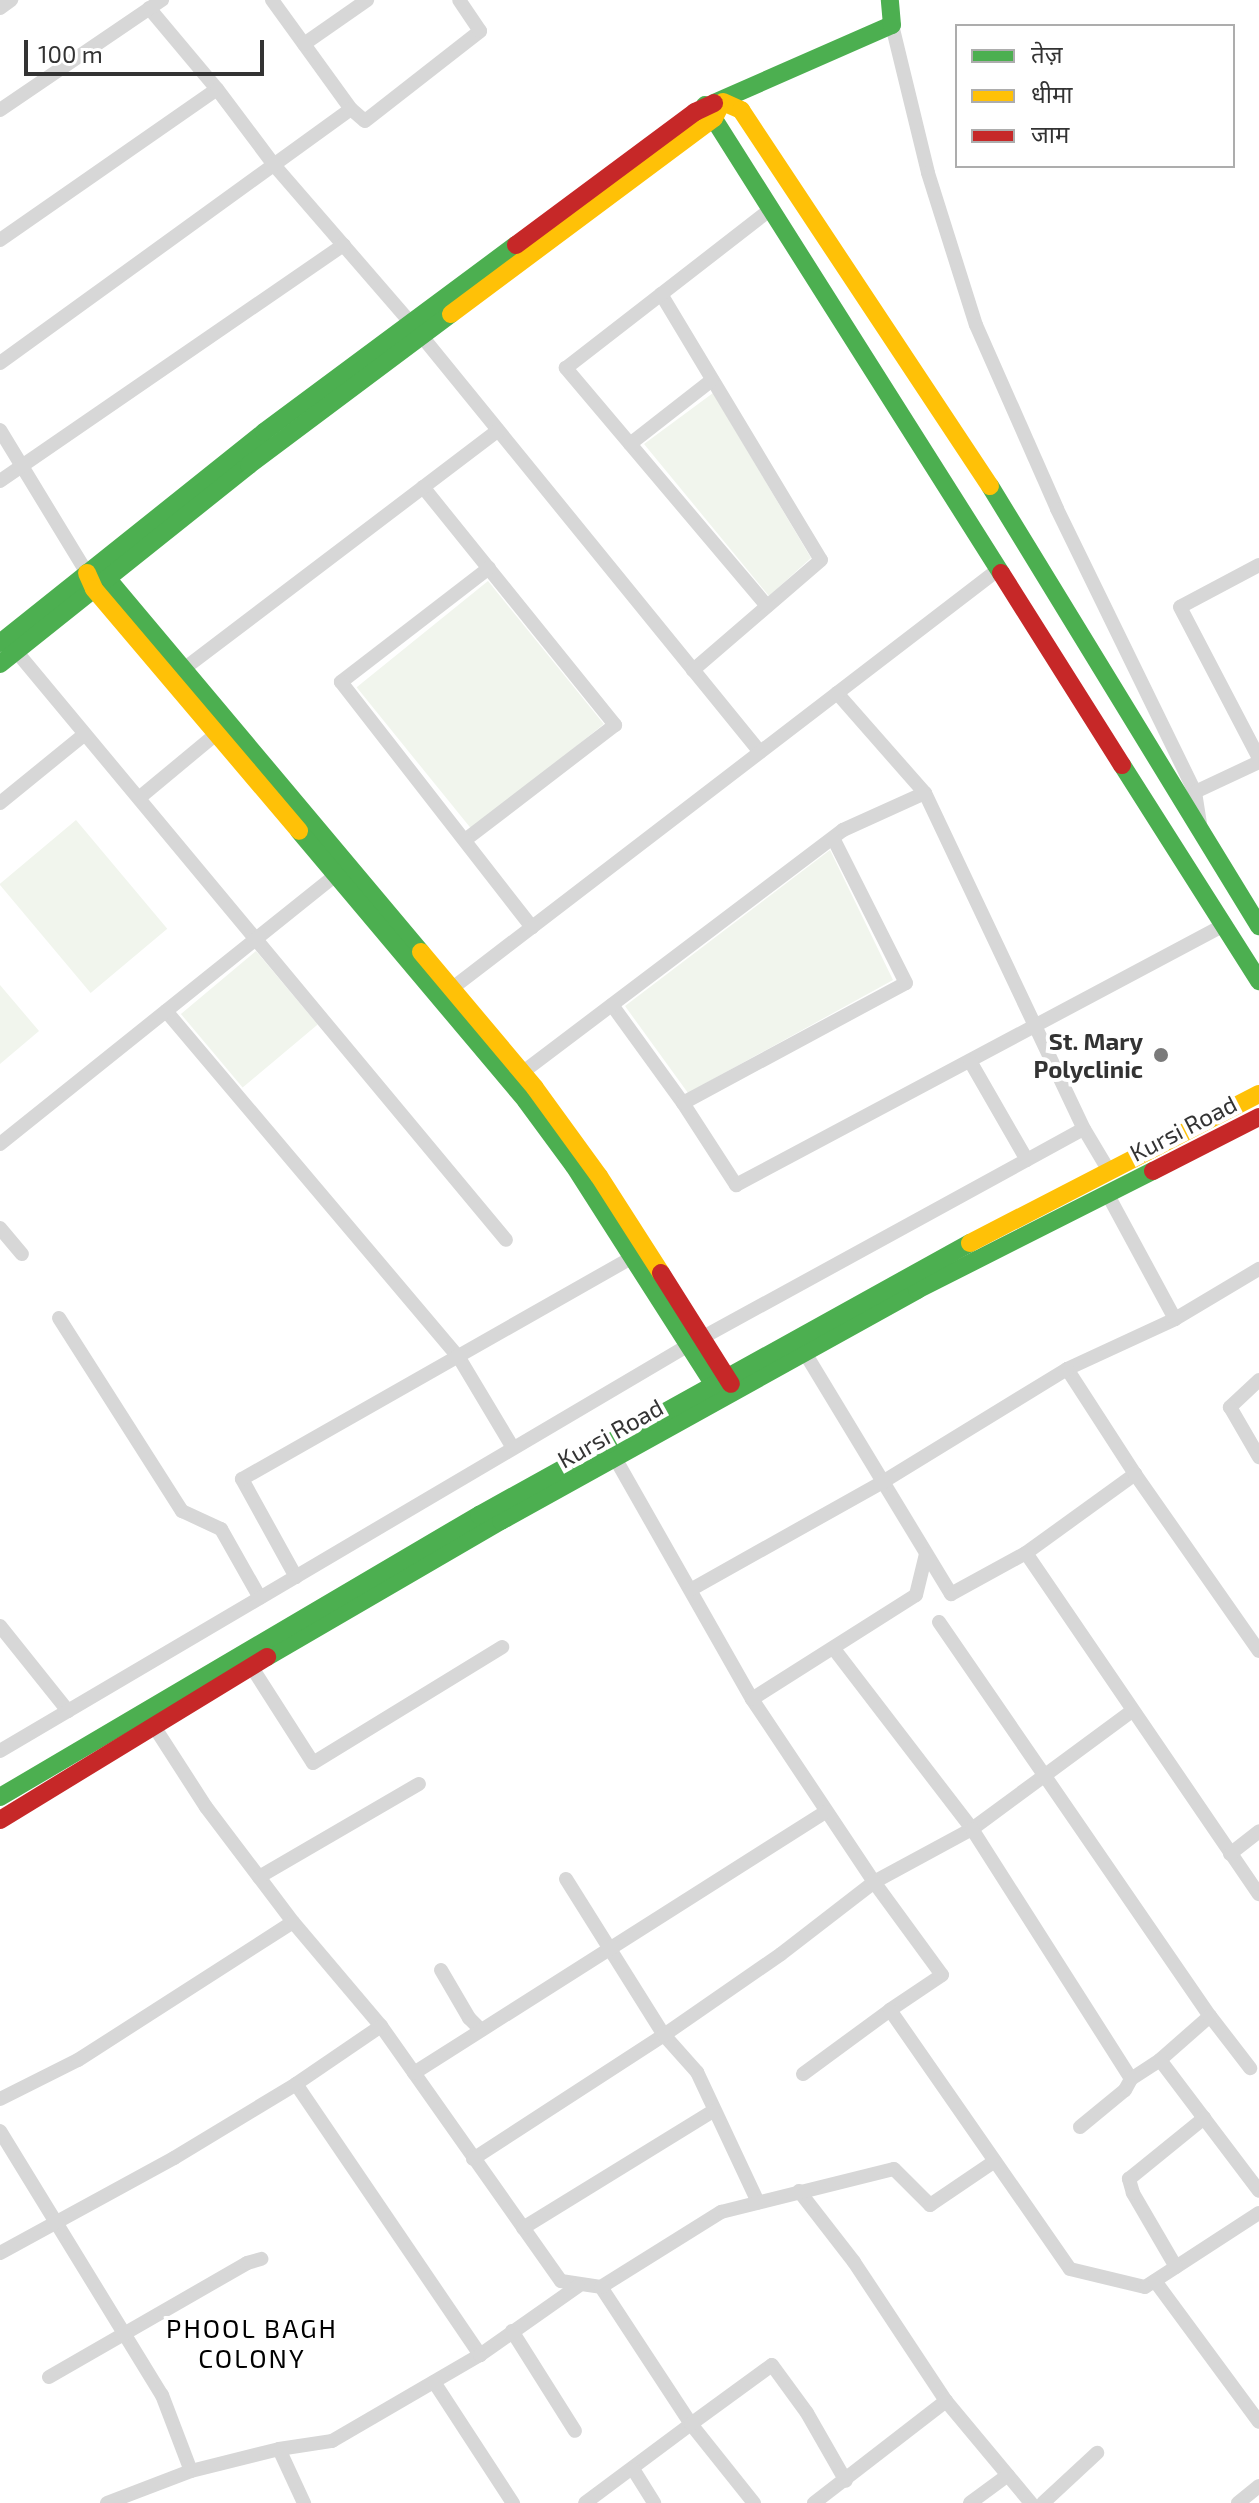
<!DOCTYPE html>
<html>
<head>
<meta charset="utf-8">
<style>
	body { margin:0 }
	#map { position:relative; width:1259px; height:2503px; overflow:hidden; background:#fff; font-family:"Exo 2","Noto Sans Devanagari",sans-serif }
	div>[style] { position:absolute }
	.green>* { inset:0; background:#f1f5ed; transform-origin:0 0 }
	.street>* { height:14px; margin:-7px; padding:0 7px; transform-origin:7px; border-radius:7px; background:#d7d7d7 }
	.fast>* { height:18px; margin:-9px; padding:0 9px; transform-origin:9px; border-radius:9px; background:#4caf50 }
	.slow>* { height:18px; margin:-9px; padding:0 9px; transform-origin:9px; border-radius:9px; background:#ffc107 }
	.jam>* { height:18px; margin:-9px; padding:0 9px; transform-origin:9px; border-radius:9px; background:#c62828 }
	.dots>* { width:22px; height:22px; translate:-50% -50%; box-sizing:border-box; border:4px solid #fff; border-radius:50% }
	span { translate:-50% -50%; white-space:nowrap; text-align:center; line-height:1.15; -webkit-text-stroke:8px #fff; paint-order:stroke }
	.poi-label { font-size:24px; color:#333; font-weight:700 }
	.right { translate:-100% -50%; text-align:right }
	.street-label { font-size:24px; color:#333 }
	.neighbourhood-label { font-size:26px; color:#000; letter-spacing:2px }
	.legend { position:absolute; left:955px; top:24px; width:280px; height:144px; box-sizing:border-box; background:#fff; border:2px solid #adadad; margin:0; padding:10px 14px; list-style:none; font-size:24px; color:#333 }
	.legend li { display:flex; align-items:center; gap:16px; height:40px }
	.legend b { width:40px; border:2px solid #adadad }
	.scale { position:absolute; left:24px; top:40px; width:240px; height:36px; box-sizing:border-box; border:4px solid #333; border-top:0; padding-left:10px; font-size:24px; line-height:28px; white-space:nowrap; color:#333; -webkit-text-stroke:6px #fff; paint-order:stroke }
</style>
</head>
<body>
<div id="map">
	<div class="green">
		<div style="clip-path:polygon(713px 393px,811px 558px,769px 596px,644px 444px)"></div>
		<div style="left:488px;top:581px;width:184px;height:169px;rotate:51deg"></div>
		<div style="left:76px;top:820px;width:142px;height:100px;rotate:50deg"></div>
		<div style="clip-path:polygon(830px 850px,893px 980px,688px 1093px,625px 1006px)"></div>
		<div style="left:256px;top:951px;width:96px;height:98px;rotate:50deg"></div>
		<div style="clip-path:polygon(0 985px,39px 1031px,0 1064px)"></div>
	</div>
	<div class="street">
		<div style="left:272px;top:0;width:135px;rotate:54.1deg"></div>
		<div style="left:351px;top:109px;width:18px;rotate:41deg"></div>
		<div style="left:365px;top:121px;width:146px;rotate:-38deg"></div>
		<div style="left:480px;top:31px;width:37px;rotate:-124deg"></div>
		<div style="left:0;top:8px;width:14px;rotate:-36deg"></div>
		<div style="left:149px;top:8px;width:106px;rotate:50deg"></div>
		<div style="left:892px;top:25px;width:152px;rotate:76.3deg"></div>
		<div style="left:928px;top:173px;width:159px;rotate:72.5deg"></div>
		<div style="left:976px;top:325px;width:201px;rotate:66.2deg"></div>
		<div style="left:1057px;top:509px;width:315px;rotate:64deg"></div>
		<div style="left:1195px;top:792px;width:36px;rotate:81deg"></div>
		<div style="left:304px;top:44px;width:77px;rotate:-34.9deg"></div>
		<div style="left:0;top:110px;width:196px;rotate:-34.2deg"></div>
		<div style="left:0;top:240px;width:264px;rotate:-34.8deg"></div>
		<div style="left:217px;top:89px;width:95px;rotate:53.1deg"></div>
		<div style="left:274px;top:165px;width:209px;rotate:49.1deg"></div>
		<div style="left:411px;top:323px;width:553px;rotate:50.87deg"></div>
		<div style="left:661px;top:294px;width:310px;rotate:59deg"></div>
		<div style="left:821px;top:560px;width:169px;rotate:139.3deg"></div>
		<div style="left:0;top:363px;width:433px;rotate:-35.9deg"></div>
		<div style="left:0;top:430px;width:167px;rotate:58.7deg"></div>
		<div style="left:630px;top:444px;width:104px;rotate:-38deg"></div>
		<div style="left:0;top:481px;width:417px;rotate:-34.5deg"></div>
		<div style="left:423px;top:487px;width:306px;rotate:51.1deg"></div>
		<div style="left:615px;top:725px;width:189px;rotate:142.5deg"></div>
		<div style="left:1259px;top:565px;width:89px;rotate:152deg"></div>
		<div style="left:1180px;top:607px;width:170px;rotate:62.4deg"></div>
		<div style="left:489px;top:568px;width:187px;rotate:142.4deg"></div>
		<div style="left:341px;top:682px;width:311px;rotate:52.1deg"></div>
		<div style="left:767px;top:606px;width:312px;rotate:-130.2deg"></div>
		<div style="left:566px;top:368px;width:261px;rotate:-37.8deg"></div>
		<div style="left:16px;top:651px;width:766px;rotate:50.24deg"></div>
		<div style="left:185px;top:668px;width:393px;rotate:-37.2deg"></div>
		<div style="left:837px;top:693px;width:133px;rotate:48.7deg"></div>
		<div style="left:925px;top:793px;width:372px;rotate:64.7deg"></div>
		<div style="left:1084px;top:1129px;width:49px;rotate:59.2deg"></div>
		<div style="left:1195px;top:792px;width:71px;rotate:-25.1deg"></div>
		<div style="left:139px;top:798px;width:100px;rotate:-39.7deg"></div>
		<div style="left:0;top:803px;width:109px;rotate:-39.1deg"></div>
		<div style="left:446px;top:993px;width:697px;rotate:-37.48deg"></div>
		<div style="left:612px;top:1005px;width:121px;rotate:54.1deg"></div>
		<div style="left:683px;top:1103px;width:98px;rotate:57.1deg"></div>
		<div style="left:736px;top:1185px;width:553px;rotate:-28.05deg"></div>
		<div style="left:166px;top:1011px;width:452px;rotate:49.8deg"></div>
		<div style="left:458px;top:1356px;width:107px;rotate:59.1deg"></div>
		<div style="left:970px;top:1061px;width:114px;rotate:60.1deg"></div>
		<div style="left:523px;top:1072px;width:401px;rotate:-37.1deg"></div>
		<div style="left:843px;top:830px;width:90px;rotate:-24.3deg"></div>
		<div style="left:683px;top:1103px;width:253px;rotate:-28.3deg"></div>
		<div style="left:906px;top:983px;width:162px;rotate:-116.7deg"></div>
		<div style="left:0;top:1144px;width:440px;rotate:-38.7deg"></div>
		<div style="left:0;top:1228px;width:34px;rotate:50deg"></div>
		<div style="left:59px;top:1318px;width:229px;rotate:57.5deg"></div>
		<div style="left:182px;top:1511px;width:43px;rotate:24.8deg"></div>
		<div style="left:221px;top:1529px;width:79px;rotate:60.5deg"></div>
		<div style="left:1175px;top:1319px;width:98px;rotate:-30.8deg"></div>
		<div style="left:805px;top:1353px;width:282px;rotate:58.8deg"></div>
		<div style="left:951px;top:1594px;width:85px;rotate:-28.7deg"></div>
		<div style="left:1026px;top:1553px;width:135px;rotate:-35.9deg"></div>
		<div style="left:1135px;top:1474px;width:125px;rotate:-122.9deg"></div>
		<div style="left:1067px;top:1369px;width:119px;rotate:-24.8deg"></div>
		<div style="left:1175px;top:1319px;width:143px;rotate:-118.4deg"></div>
		<div style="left:1259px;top:1380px;width:40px;rotate:137deg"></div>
		<div style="left:1230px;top:1407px;width:58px;rotate:59.9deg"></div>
		<div style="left:615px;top:1458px;width:277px;rotate:60.4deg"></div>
		<div style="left:752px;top:1699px;width:220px;rotate:56.3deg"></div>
		<div style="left:874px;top:1882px;width:111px;rotate:-28.4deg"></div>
		<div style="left:972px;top:1829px;width:199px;rotate:-36.4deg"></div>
		<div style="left:1135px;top:1474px;width:216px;rotate:55deg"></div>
		<div style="left:1026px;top:1553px;width:413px;rotate:55.7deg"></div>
		<div style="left:296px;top:1577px;width:112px;rotate:-118.9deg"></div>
		<div style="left:242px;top:1479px;width:450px;rotate:-29.6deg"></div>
		<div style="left:692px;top:1589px;width:217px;rotate:-29.3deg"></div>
		<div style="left:881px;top:1483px;width:218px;rotate:-31.5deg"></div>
		<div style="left:939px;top:1622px;width:478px;rotate:55.5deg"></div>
		<div style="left:1210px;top:2016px;width:67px;rotate:138.7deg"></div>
		<div style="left:1160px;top:2060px;width:164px;rotate:52.9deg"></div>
		<div style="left:0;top:1626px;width:109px;rotate:51.3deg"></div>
		<div style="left:834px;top:1649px;width:227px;rotate:52.5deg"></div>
		<div style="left:972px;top:1829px;width:296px;rotate:57.5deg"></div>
		<div style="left:251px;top:1666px;width:115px;rotate:57.4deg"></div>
		<div style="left:313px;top:1763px;width:222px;rotate:-31.5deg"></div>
		<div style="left:752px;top:1699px;width:194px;rotate:-32.4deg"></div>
		<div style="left:916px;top:1595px;width:42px;rotate:-76.3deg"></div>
		<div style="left:148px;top:1717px;width:107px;rotate:57.2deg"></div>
		<div style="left:206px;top:1807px;width:144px;rotate:52.9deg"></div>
		<div style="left:293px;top:1922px;width:136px;rotate:49.8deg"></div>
		<div style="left:381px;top:2026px;width:312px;rotate:54.8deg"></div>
		<div style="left:561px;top:2281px;width:40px;rotate:8.5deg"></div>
		<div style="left:601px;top:2287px;width:164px;rotate:56.7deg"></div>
		<div style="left:691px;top:2424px;width:132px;rotate:143.3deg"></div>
		<div style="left:0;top:1751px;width:797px;rotate:-30.52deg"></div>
		<div style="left:687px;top:1346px;width:452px;rotate:-28.7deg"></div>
		<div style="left:1230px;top:1854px;width:37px;rotate:-38deg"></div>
		<div style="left:259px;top:1877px;width:185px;rotate:-30.2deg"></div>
		<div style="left:566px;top:1879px;width:184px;rotate:57.9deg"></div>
		<div style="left:664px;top:2035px;width:50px;rotate:48.3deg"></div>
		<div style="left:697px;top:2072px;width:144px;rotate:64.9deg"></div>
		<div style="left:441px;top:1970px;width:56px;rotate:59.7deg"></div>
		<div style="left:469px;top:2018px;width:17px;rotate:45deg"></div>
		<div style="left:1210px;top:2016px;width:66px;rotate:52.4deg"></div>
		<div style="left:414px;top:2073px;width:487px;rotate:-32.4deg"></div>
		<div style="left:803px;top:2074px;width:108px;rotate:-36.3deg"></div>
		<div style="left:296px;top:2084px;width:328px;rotate:55.8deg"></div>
		<div style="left:0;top:2099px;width:87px;rotate:-26.6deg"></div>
		<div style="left:78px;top:2060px;width:255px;rotate:-32.7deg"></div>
		<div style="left:1080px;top:2127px;width:58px;rotate:-39.4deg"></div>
		<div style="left:1125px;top:2090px;width:13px;rotate:-61deg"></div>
		<div style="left:1131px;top:2079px;width:35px;rotate:-33deg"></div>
		<div style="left:0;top:2131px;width:310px;rotate:58.5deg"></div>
		<div style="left:162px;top:2395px;width:81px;rotate:69.1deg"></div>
		<div style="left:473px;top:2159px;width:228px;rotate:-33deg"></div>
		<div style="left:664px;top:2035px;width:142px;rotate:-34.7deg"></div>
		<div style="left:781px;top:1954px;width:118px;rotate:-37.7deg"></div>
		<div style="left:874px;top:1882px;width:115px;rotate:53.8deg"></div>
		<div style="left:942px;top:1975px;width:63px;rotate:146.1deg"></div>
		<div style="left:890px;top:2010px;width:315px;rotate:55.2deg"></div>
		<div style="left:1070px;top:2269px;width:77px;rotate:13.5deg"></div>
		<div style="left:1145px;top:2287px;width:136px;rotate:-33deg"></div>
		<div style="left:799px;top:2191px;width:90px;rotate:52.2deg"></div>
		<div style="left:854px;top:2262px;width:167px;rotate:56.5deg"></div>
		<div style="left:946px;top:2401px;width:133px;rotate:50.2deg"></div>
		<div style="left:523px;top:2228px;width:223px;rotate:-31.6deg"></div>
		<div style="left:0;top:2253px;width:198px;rotate:-28.6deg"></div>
		<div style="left:174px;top:2158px;width:143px;rotate:-31.2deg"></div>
		<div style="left:296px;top:2084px;width:103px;rotate:-34.3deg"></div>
		<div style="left:1176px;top:2267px;width:86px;rotate:-120.2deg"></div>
		<div style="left:1133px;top:2193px;width:15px;rotate:-106deg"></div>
		<div style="left:1129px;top:2179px;width:97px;rotate:-39.1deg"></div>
		<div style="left:1155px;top:2281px;width:175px;rotate:53.6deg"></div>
		<div style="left:601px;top:2287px;width:142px;rotate:-32deg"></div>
		<div style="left:721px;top:2212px;width:178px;rotate:-14deg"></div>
		<div style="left:894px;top:2169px;width:51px;rotate:45deg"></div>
		<div style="left:930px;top:2205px;width:78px;rotate:-34.1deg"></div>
		<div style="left:512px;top:2331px;width:118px;rotate:57.8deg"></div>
		<div style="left:49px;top:2377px;width:228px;rotate:-29.9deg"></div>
		<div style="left:247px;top:2263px;width:15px;rotate:-16deg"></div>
		<div style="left:434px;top:2382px;width:145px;rotate:56.9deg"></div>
		<div style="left:279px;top:2449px;width:60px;rotate:65.2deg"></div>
		<div style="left:633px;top:2469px;width:40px;rotate:58deg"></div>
		<div style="left:107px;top:2503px;width:90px;rotate:-20.9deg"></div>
		<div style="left:191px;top:2471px;width:91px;rotate:-14deg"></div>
		<div style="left:279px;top:2449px;width:54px;rotate:-8.6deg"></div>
		<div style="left:332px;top:2441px;width:171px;rotate:-30.2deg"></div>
		<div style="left:480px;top:2355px;width:120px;rotate:-35.1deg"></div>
		<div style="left:754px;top:2503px;width:101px;rotate:-128.6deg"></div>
		<div style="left:691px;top:2424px;width:100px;rotate:-36.1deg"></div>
		<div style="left:772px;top:2365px;width:59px;rotate:53.9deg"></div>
		<div style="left:807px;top:2413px;width:78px;rotate:60.2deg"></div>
		<div style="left:814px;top:2503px;width:167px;rotate:-37.7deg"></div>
		<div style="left:970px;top:2503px;width:47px;rotate:-36.4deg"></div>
		<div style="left:1043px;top:2503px;width:74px;rotate:-42.8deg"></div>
		<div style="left:1238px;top:2503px;width:27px;rotate:-39deg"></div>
	</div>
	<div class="fast">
		<div style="left:714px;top:103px;width:194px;rotate:-23.7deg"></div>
		<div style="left:892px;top:25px;width:25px;rotate:-95deg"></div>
		<div style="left:705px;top:105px;width:554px;rotate:57.69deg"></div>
		<div style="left:990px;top:486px;width:516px;rotate:58.56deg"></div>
		<div style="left:87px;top:573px;width:21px;rotate:14deg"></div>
		<div style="left:107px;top:578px;width:488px;rotate:50deg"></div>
		<div style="left:0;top:643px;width:338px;rotate:-38.6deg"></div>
		<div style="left:264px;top:432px;width:314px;rotate:-36.6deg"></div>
		<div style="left:0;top:664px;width:319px;rotate:-38.6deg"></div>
		<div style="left:249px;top:465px;width:252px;rotate:-36.8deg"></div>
		<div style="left:1122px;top:765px;width:256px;rotate:57.6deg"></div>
		<div style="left:299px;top:831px;width:353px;rotate:49.9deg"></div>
		<div style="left:526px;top:1101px;width:81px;rotate:53.6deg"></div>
		<div style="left:574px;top:1166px;width:269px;rotate:57.4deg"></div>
		<div style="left:267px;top:1657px;width:271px;rotate:-30.2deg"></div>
		<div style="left:501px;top:1521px;width:476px;rotate:-29deg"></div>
		<div style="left:917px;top:1290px;width:264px;rotate:-26.8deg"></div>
		<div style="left:0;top:1797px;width:556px;rotate:-30.49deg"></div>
		<div style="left:479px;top:1515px;width:561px;rotate:-28.99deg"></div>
	</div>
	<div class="slow">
		<div style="left:723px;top:102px;width:20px;rotate:24deg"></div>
		<div style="left:741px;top:110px;width:451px;rotate:56.5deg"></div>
		<div style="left:451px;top:314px;width:328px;rotate:-36.7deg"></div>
		<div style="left:714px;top:118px;width:11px;rotate:-63deg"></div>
		<div style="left:87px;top:573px;width:17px;rotate:66deg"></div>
		<div style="left:94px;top:589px;width:317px;rotate:49.7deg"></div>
		<div style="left:421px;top:952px;width:177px;rotate:50deg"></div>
		<div style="left:535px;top:1088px;width:109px;rotate:54deg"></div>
		<div style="left:599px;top:1176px;width:115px;rotate:57.4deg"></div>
		<div style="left:970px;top:1243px;width:325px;rotate:-27.3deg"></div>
	</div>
	<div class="jam">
		<div style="left:516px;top:245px;width:223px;rotate:-36.6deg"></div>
		<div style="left:695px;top:112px;width:21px;rotate:-25deg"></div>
		<div style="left:1001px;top:573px;width:227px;rotate:57.8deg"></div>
		<div style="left:1153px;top:1171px;width:119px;rotate:-27deg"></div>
		<div style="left:661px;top:1273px;width:131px;rotate:57.8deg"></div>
		<div style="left:0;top:1820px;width:313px;rotate:-31.4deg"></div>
	</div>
	<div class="dots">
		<div style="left:1161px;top:1055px;background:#7a7a7a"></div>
	</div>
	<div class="poi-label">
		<span class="right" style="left:1143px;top:1055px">St. Mary<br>Polyclinic</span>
	</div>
	<div class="street-label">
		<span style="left:1183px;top:1128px;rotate:-27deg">Kursi Road</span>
		<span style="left:610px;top:1433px;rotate:-29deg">Kursi Road</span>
	</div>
	<div class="neighbourhood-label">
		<span style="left:252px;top:2343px">PHOOL BAGH<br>COLONY</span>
	</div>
	<ul class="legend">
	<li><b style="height:10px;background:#4caf50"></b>तेज़</li>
	<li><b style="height:10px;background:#ffc107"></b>धीमा</li>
	<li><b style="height:10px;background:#c62828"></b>जाम</li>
	</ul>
	<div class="scale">100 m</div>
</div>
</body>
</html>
